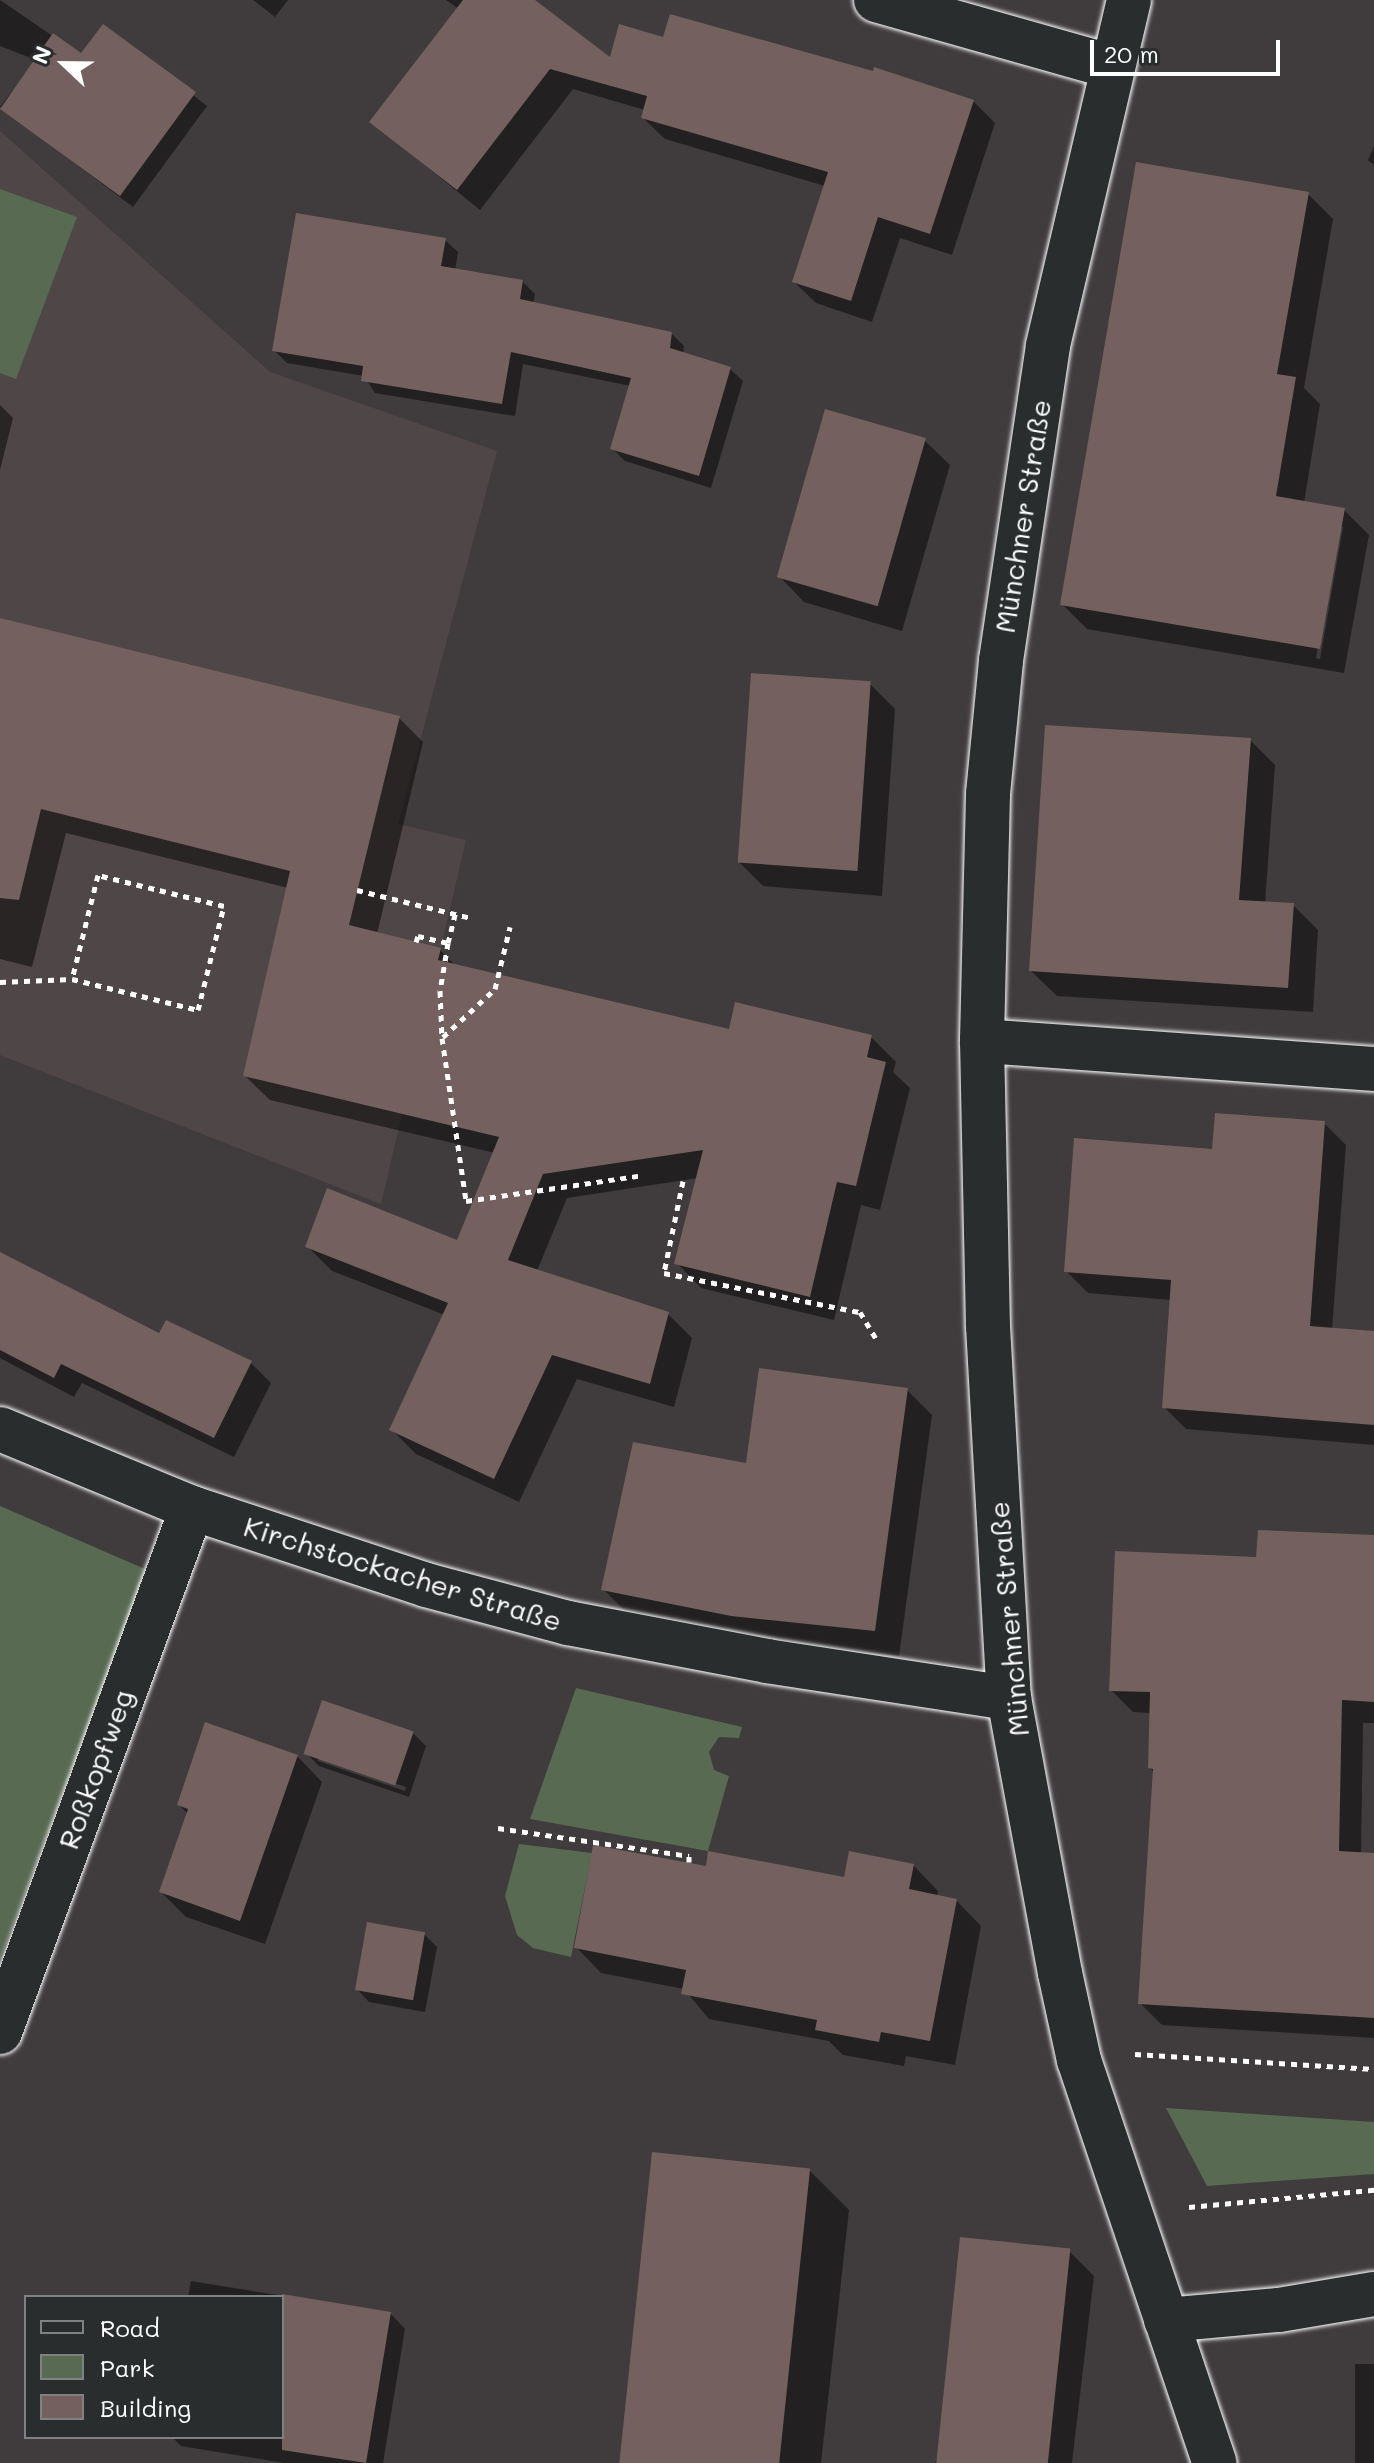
<!DOCTYPE html>
<html>
<head>
<meta charset="utf-8">
<style>
	body { margin:0 }
	#map { position:relative; width:1374px; height:2463px; overflow:hidden; background:#403c3d; font-family:Mali,sans-serif }
	div>[style] { position:absolute }
	.built>* { inset:0; background:#4f4747 }
	.green>* { inset:0; background:#596a53 }
	.shadow>* { inset:0; background:#0007; transform-origin:0 0 }
	.building>* { inset:0; background:#73605f; transform-origin:0 0 }
	.path>* { height:5px; margin-top:-2.5px; transform-origin:0; background:repeating-linear-gradient(90deg,#fff 0 6px,transparent 0 12px) }
	.roads { filter:drop-shadow(0 0 2px #fff) drop-shadow(0 0 2px #fff) }
	.minor>* { height:44px; margin:-22px; padding:0 22px; transform-origin:22px; border-radius:22px; background:#2a2d2e }
	span { translate:-50% -50%; white-space:nowrap; text-align:center; line-height:1.15; -webkit-text-stroke:6px #2a2d2e; paint-order:stroke }
	.street-label { font-size:28px; color:#fff }
	.legend { position:absolute; left:24px; top:2295px; width:260px; height:144px; box-sizing:border-box; background:#2a2d2e; border:2px solid #7f8182; margin:0; padding:10px 14px; list-style:none; font-size:24px; color:#fff }
	.legend li { display:flex; align-items:center; gap:16px; height:40px }
	.legend b { width:40px; border:2px solid #7f8182 }
	.north { position:absolute; left:24px; top:24px; width:80px; height:80px; -webkit-text-stroke:6px #2a2d2e; paint-order:stroke; rotate:292deg; font-size:22px; font-weight:700; line-height:32px; text-align:center; color:#fff }
	.north::after { content:''; display:block; margin:auto; width:28px; height:36px; background:#fff; clip-path:polygon(50% 0,100% 100%,50% 72%,0 100%) }
	.scale { position:absolute; left:1090px; top:40px; width:190px; height:36px; box-sizing:border-box; border:4px solid #fff; border-top:0; padding-left:10px; font-size:24px; line-height:28px; white-space:nowrap; color:#fff; -webkit-text-stroke:6px #2a2d2e; paint-order:stroke }
</style>
</head>
<body>
<div id="map">
	<div class="built">
		<div style="clip-path:polygon(0 131px,270px 372px,497px 451px,398px 824px,466px 840px,381px 1204px,0 1055px)"></div>
	</div>
	<div class="green">
		<div style="clip-path:polygon(0 189px,77px 217px,16px 379px,0 373px)"></div>
		<div style="clip-path:polygon(0 1506px,147px 1570px,0 1959px)"></div>
		<div style="clip-path:polygon(576px 1688px,742px 1727px,739px 1738px,719px 1737px,709px 1752px,714px 1770px,729px 1776px,708px 1851px,530px 1819px)"></div>
		<div style="clip-path:polygon(519px 1844px,592px 1853px,571px 1957px,533px 1948px,517px 1935px,505px 1896px)"></div>
		<div style="clip-path:polygon(1166px 2108px,1374px 2122px,1374px 2174px,1207px 2186px)"></div>
	</div>
	<div class="shadow">
		<div style="clip-path:polygon(0 0,82px 56px,103px 26px,207px 106px,133px 207px,0 107px,36px 60px,0 46px)"></div>
		<div style="clip-path:polygon(253px 0,288px 0,275px 17px)"></div>
		<div style="clip-path:polygon(446px 0,532px 0,611px 61px,665px 39px,973px 101px,995px 123px,952px 255px,900px 238px,872px 322px,816px 303px,794px 282px,825px 186px,665px 139px,643px 118px,645px 110px,573px 89px,480px 210px,372px 122px,459px 9px)"></div>
		<div style="clip-path:polygon(1374px 146px,1374px 165px,1368px 160px)"></div>
		<div style="clip-path:polygon(evenodd,1308px 194px,1333px 219px,1304px 388px,1320px 404px,1304px 503px,1344px 510px,1369px 535px,1344px 673px,1087px 629px,1062px 604px,1308px 194px,1339px 527px,1343px 527px,1320px 659px,1316px 658px,1339px 527px)"></div>
		<div style="clip-path:polygon(445px 240px,458px 252px,455px 271px,522px 281px,535px 294px,533px 304px,671px 333px,684px 346px,683px 354px,730px 369px,743px 381px,711px 488px,625px 461px,612px 448px,631px 386px,523px 364px,515px 416px,375px 393px,364px 376px,287px 363px,274px 350px)"></div>
		<div style="clip-path:polygon(0 405px,13px 418px,0 470px)"></div>
		<div style="clip-path:polygon(924px 440px,950px 465px,902px 631px,804px 602px,779px 576px)"></div>
		<div style="clip-path:polygon(0 620px,398px 717px,423px 742px,377px 934px,440px 950px,456px 966px,731px 1032px,871px 1037px,896px 1062px,893px 1072px,910px 1088px,880px 1210px,861px 1205px,834px 1320px,701px 1288px,677px 1263px,698px 1178px,567px 1198px,537px 1271px,668px 1314px,692px 1338px,674px 1407px,577px 1379px,519px 1502px,416px 1454px,391px 1429px,445px 1315px,332px 1271px,307px 1246px,459px 1243px,495px 1153px,270px 1100px,245px 1076px,288px 888px,66px 833px,32px 967px,0 959px)"></div>
		<div style="clip-path:polygon(870px 684px,895px 709px,882px 896px,763px 886px,738px 861px)"></div>
		<div style="clip-path:polygon(1250px 740px,1275px 765px,1265px 903px,1293px 905px,1318px 930px,1313px 1012px,1057px 996px,1031px 971px)"></div>
		<div style="clip-path:polygon(1324px 1123px,1346px 1145px,1332px 1330px,1374px 1333px,1374px 1445px,1186px 1429px,1164px 1407px,1171px 1300px,1088px 1293px,1066px 1271px,1213px 1151px)"></div>
		<div style="clip-path:polygon(0 1254px,160px 1336px,251px 1363px,271px 1383px,234px 1457px,82px 1383px,74px 1397px,0 1358px)"></div>
		<div style="clip-path:polygon(907px 1390px,932px 1415px,899px 1656px,758px 1641px,628px 1614px,603px 1589px)"></div>
		<div style="clip-path:polygon(1374px 1537px,1374px 1723px,1363px 1723px,1361px 1854px,1374px 1855px,1374px 2038px,1162px 2025px,1140px 2003px,1155px 1773px,1150px 1768px,1151px 1713px,1133px 1712px,1111px 1690px,1258px 1559px)"></div>
		<div style="clip-path:polygon(evenodd,413px 1733px,426px 1746px,409px 1797px,319px 1766px,306px 1753px,413px 1733px,318px 1757px,406px 1787px,405px 1791px,318px 1761px,318px 1757px)"></div>
		<div style="clip-path:polygon(297px 1756px,322px 1782px,265px 1944px,186px 1917px,161px 1892px,188px 1814px,179px 1805px)"></div>
		<div style="clip-path:polygon(913px 1865px,938px 1891px,937px 1897px,956px 1900px,981px 1926px,955px 2065px,906px 2056px,904px 2066px,843px 2055px,829px 2041px,709px 2019px,684px 1989px,601px 1973px,576px 1947px,707px 1868px,846px 1879px)"></div>
		<div style="clip-path:polygon(424px 1934px,437px 1947px,425px 2012px,369px 2002px,357px 1989px)"></div>
		<div style="clip-path:polygon(809px 2170px,849px 2210px,821px 2463px,620px 2463px)"></div>
		<div style="clip-path:polygon(1069px 2251px,1094px 2276px,1072px 2463px,935px 2463px)"></div>
		<div style="clip-path:polygon(191px 2281px,390px 2313px,405px 2329px,383px 2463px,285px 2463px,181px 2446px,172px 2437px,282px 2437px,282px 2297px,188px 2297px)"></div>
		<div style="left:1355px;top:2364px;width:19px;height:99px"></div>
	</div>
	<div class="building">
		<div style="clip-path:polygon(463px 0,535px 0,610px 57px,619px 24px,663px 37px,670px 14px,873px 71px,874px 67px,974px 100px,930px 234px,878px 217px,851px 301px,792px 282px,828px 172px,641px 118px,647px 96px,550px 69px,457px 190px,369px 122px)"></div>
		<div style="clip-path:polygon(103px 24px,196px 92px,120px 196px,0 109px,53px 33px,81px 53px)"></div>
		<div style="clip-path:polygon(1136px 162px,1309px 192px,1277px 374px,1296px 377px,1276px 496px,1345px 508px,1320px 649px,1060px 605px)"></div>
		<div style="clip-path:polygon(296px 213px,446px 238px,441px 266px,523px 280px,520px 299px,672px 332px,670px 348px,731px 367px,699px 476px,610px 449px,631px 378px,511px 352px,502px 404px,361px 381px,363px 366px,272px 351px)"></div>
		<div style="left:825px;top:409px;width:105px;height:175px;rotate:16deg"></div>
		<div style="clip-path:polygon(0 618px,400px 716px,349px 925px,441px 948px,438px 960px,729px 1029px,735px 1002px,872px 1035px,867px 1057px,886px 1062px,856px 1186px,837px 1182px,810px 1297px,674px 1264px,703px 1150px,543px 1174px,508px 1260px,669px 1312px,650px 1384px,552px 1355px,494px 1479px,389px 1430px,448px 1303px,305px 1247px,327px 1188px,457px 1240px,499px 1137px,243px 1076px,290px 871px,41px 809px,19px 900px,0 898px)"></div>
		<div style="left:751px;top:673px;width:120px;height:190px;rotate:4deg"></div>
		<div style="clip-path:polygon(1045px 725px,1251px 738px,1239px 900px,1294px 903px,1288px 988px,1029px 971px)"></div>
		<div style="clip-path:polygon(1215px 1113px,1325px 1121px,1310px 1326px,1374px 1331px,1374px 1425px,1162px 1408px,1171px 1280px,1064px 1272px,1074px 1138px,1212px 1149px)"></div>
		<div style="clip-path:polygon(0 1252px,159px 1333px,166px 1320px,252px 1361px,214px 1438px,61px 1364px,54px 1378px,0 1350px)"></div>
		<div style="clip-path:polygon(759px 1368px,908px 1388px,875px 1631px,731px 1616px,601px 1590px,633px 1442px,746px 1463px)"></div>
		<div style="clip-path:polygon(1258px 1530px,1374px 1535px,1374px 1702px,1342px 1700px,1339px 1851px,1374px 1853px,1374px 2018px,1138px 2004px,1153px 1769px,1148px 1768px,1150px 1692px,1109px 1691px,1115px 1551px,1256px 1557px)"></div>
		<div style="left:322px;top:1700px;width:97px;height:57px;rotate:19deg"></div>
		<div style="clip-path:polygon(205px 1722px,298px 1755px,240px 1921px,159px 1892px,188px 1809px,177px 1805px)"></div>
		<div style="clip-path:polygon(593px 1845px,706px 1866px,708px 1851px,844px 1877px,849px 1851px,914px 1864px,909px 1889px,957px 1899px,930px 2041px,881px 2032px,879px 2042px,815px 2030px,817px 2020px,681px 1994px,686px 1970px,574px 1948px)"></div>
		<div style="left:367px;top:1922px;width:59px;height:69px;rotate:10deg"></div>
		<div style="left:652px;top:2152px;width:159px;height:313px;rotate:6deg"></div>
		<div style="left:960px;top:2237px;width:111px;height:228px;rotate:6deg"></div>
		<div style="clip-path:polygon(282px 2294px,391px 2312px,366px 2463px,282px 2450px)"></div>
	</div>
	<div class="path">
		<div style="left:357px;top:890px;width:117px;rotate:13.8deg"></div>
		<div style="left:416px;top:942px;width:6px;rotate:-72deg"></div>
		<div style="left:418px;top:936px;width:31px;rotate:13deg"></div>
		<div style="left:448px;top:943px;width:30px;rotate:-76deg"></div>
		<div style="left:448px;top:943px;width:49px;rotate:99.5deg"></div>
		<div style="left:440px;top:991px;width:47px;rotate:87.6deg"></div>
		<div style="left:442px;top:1038px;width:165px;rotate:81.6deg"></div>
		<div style="left:466px;top:1201px;width:174px;rotate:-8.3deg"></div>
		<div style="left:0;top:982px;width:72px;rotate:-2.4deg"></div>
		<div style="left:72px;top:979px;width:130px;rotate:13.8deg"></div>
		<div style="left:198px;top:1010px;width:107px;rotate:-76deg"></div>
		<div style="left:224px;top:906px;width:130px;rotate:-166.2deg"></div>
		<div style="left:98px;top:875px;width:107px;rotate:104deg"></div>
		<div style="left:443px;top:1037px;width:71px;rotate:-42.7deg"></div>
		<div style="left:495px;top:989px;width:64px;rotate:-76.4deg"></div>
		<div style="left:683px;top:1181px;width:94px;rotate:101.7deg"></div>
		<div style="left:664px;top:1273px;width:200px;rotate:11.3deg"></div>
		<div style="left:860px;top:1312px;width:31px;rotate:59deg"></div>
		<div style="left:498px;top:1828px;width:193px;rotate:8.3deg"></div>
		<div style="left:689px;top:1856px;width:6px;rotate:90deg"></div>
		<div style="left:1135px;top:2054px;width:239px;rotate:3.6deg"></div>
		<div style="left:1189px;top:2207px;width:186px;rotate:-5.3deg"></div>
	</div>
	<div class="roads">
		<div class="minor">
			<div style="left:876px;top:0;width:243px;rotate:15.8deg"></div>
			<div style="left:1129px;top:0;width:355px;rotate:103.2deg"></div>
			<div style="left:1048px;top:346px;width:318px;rotate:98.5deg"></div>
			<div style="left:1001px;top:661px;width:134px;rotate:95.6deg"></div>
			<div style="left:988px;top:794px;width:247px;rotate:91.4deg"></div>
			<div style="left:982px;top:1041px;width:285px;rotate:88.8deg"></div>
			<div style="left:988px;top:1326px;width:373px;rotate:86.8deg"></div>
			<div style="left:1009px;top:1698px;width:280px;rotate:79.5deg"></div>
			<div style="left:1060px;top:1973px;width:89px;rotate:77.7deg"></div>
			<div style="left:1079px;top:2060px;width:425px;rotate:71.4deg"></div>
			<div style="left:982px;top:1041px;width:393px;rotate:4.1deg"></div>
			<div style="left:0;top:1429px;width:208px;rotate:22.4deg"></div>
			<div style="left:192px;top:1508px;width:246px;rotate:18.2deg"></div>
			<div style="left:426px;top:1585px;width:147px;rotate:15deg"></div>
			<div style="left:568px;top:1623px;width:203px;rotate:10.8deg"></div>
			<div style="left:767px;top:1661px;width:245px;rotate:8.7deg"></div>
			<div style="left:0;top:2032px;width:558px;rotate:-69.88deg"></div>
			<div style="left:1166px;top:2320px;width:113px;rotate:-5.1deg"></div>
			<div style="left:1279px;top:2310px;width:96px;rotate:-9.6deg"></div>
		</div>
	</div>
	<div class="street-label">
		<span style="left:1022px;top:516px;rotate:-81deg">Münchner Straße</span>
		<span style="left:403px;top:1573px;rotate:17deg">Kirchstockacher Straße</span>
		<span style="left:1008px;top:1619px;rotate:-95deg">Münchner Straße</span>
		<span style="left:95px;top:1769px;rotate:-70deg">Roßkopfweg</span>
	</div>
	<ul class="legend">
	<li><b style="height:10px;background:#2a2d2e"></b>Road</li>
	<li><b style="height:22px;background:#596a53"></b>Park</li>
	<li><b style="height:22px;background:#73605f"></b>Building</li>
	</ul>
	<div class="north">N</div>
	<div class="scale">20 m</div>
</div>
</body>
</html>
